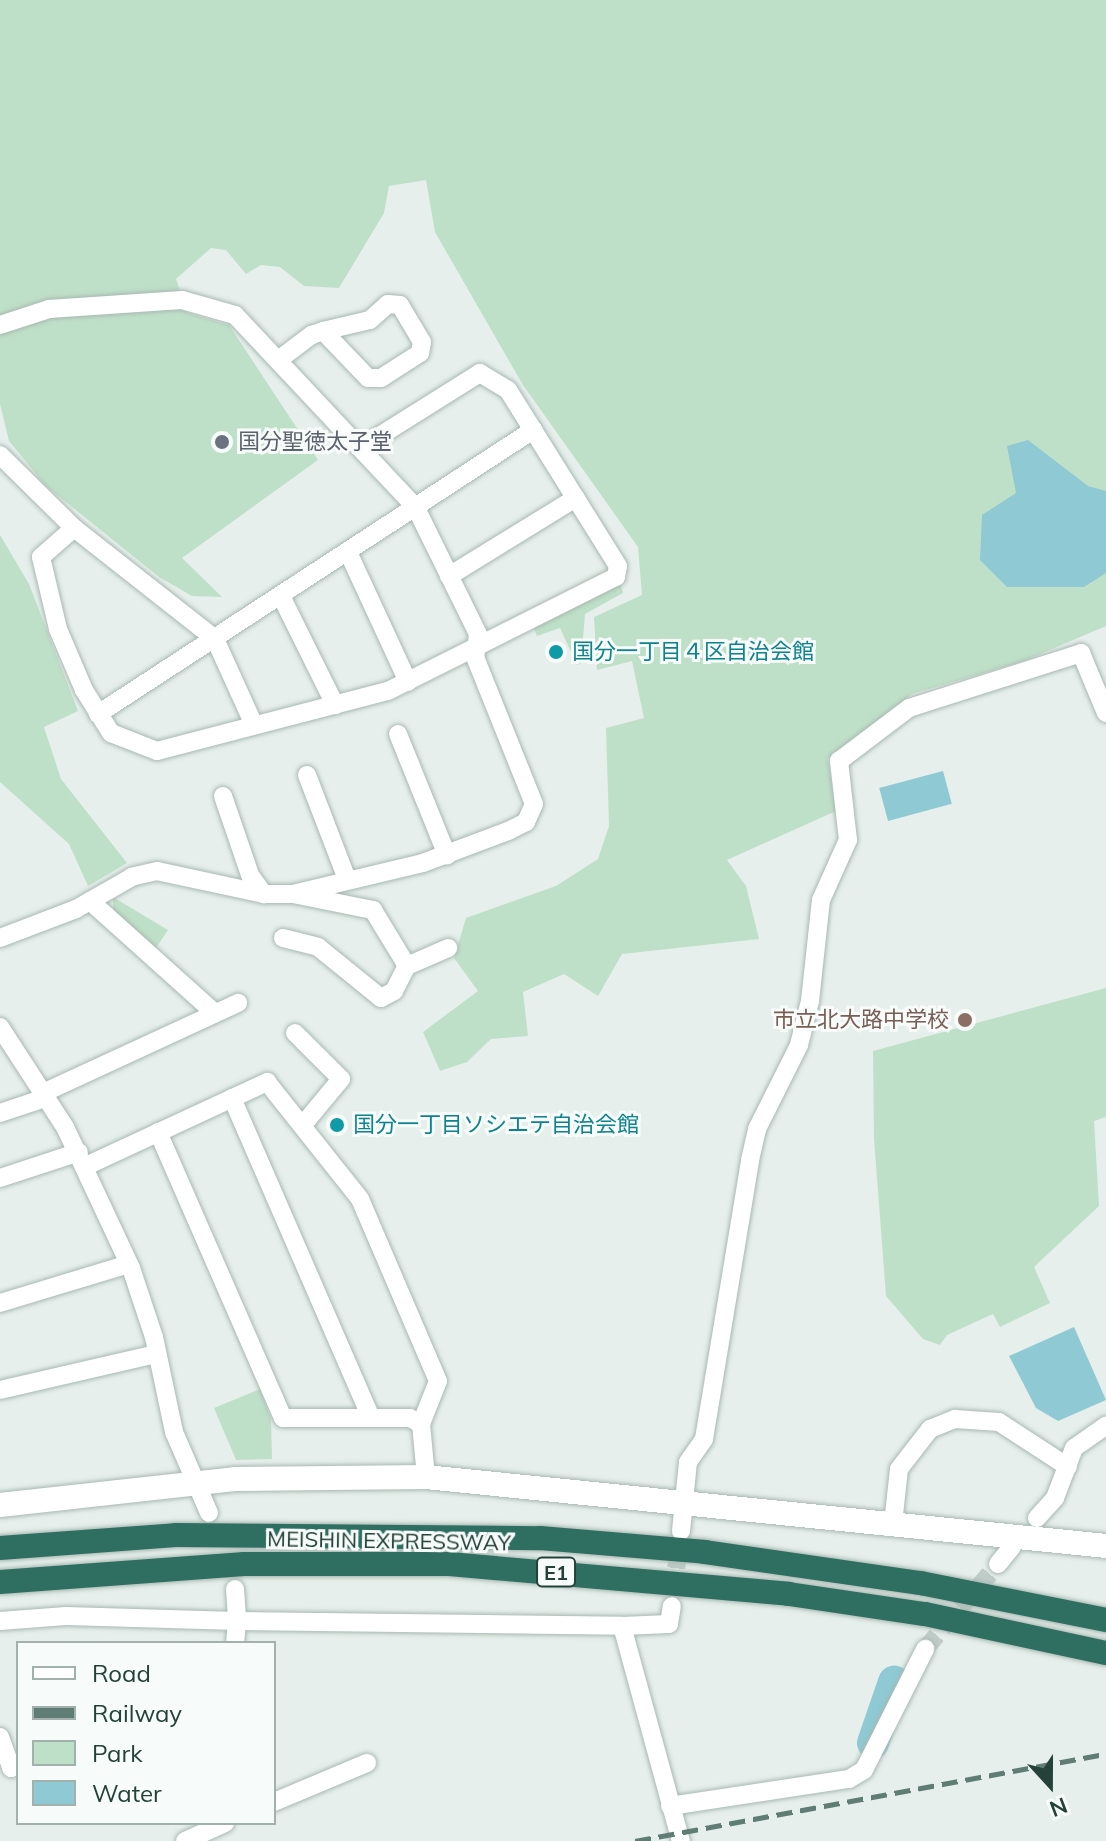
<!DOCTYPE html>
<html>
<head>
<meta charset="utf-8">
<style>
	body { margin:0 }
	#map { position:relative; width:1106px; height:1841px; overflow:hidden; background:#e6efeb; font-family:Mulish,"Noto Sans JP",sans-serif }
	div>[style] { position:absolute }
	.green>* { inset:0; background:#bfe0c8 }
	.water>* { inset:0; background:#8ec9d4; transform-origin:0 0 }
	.river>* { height:32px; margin:-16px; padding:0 16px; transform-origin:16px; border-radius:16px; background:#8ec9d4 }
	.street-tunnel>* { height:18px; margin-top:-9px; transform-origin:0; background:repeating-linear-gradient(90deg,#bfccc8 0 18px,transparent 0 27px) }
	.roads { filter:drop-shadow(0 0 2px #a8b8b2) drop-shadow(0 0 2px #a8b8b2) }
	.street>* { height:18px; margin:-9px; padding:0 9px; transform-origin:9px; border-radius:9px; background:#fff }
	.secondary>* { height:24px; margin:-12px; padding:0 12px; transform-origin:12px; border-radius:12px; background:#fff }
	.highway>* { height:24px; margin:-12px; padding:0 12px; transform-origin:12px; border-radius:12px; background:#2f6f62 }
	.rail>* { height:5px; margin-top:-2.5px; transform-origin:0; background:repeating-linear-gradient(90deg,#5f7d75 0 16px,transparent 0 24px) }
	.dots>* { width:22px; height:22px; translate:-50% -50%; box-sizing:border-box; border:4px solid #f7fbf9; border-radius:50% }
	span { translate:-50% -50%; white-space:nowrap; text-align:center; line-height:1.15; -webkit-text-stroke:6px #f7fbf9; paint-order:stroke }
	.shield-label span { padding:2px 6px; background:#f7fbf9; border:2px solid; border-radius:6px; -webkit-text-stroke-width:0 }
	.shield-label { font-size:20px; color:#24423a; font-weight:700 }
	.worship-label { font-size:22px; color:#5b616d }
	.left { translate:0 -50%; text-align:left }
	.culture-label { font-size:22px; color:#0d838f }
	.education-label { font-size:22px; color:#785e54 }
	.right { translate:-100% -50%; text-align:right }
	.street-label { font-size:22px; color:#24423a }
	.legend { position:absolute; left:16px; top:1641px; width:260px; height:184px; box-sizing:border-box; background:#f7fbf9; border:2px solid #a3b1ad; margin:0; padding:10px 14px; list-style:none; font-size:24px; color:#24423a }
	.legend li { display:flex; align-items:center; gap:16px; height:40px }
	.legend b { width:40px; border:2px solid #a3b1ad }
	.north { position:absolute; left:1010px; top:1745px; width:80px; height:80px; -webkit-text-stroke:6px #f7fbf9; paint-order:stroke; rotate:159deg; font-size:22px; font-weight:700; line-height:32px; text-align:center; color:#24423a }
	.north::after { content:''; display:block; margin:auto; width:28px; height:36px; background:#24423a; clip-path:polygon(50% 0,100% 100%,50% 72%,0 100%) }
</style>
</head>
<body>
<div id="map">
	<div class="green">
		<div style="clip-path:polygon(0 0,1106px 0,1106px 626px,1024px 661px,912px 694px,828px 759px,836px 811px,727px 860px,746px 886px,759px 939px,622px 954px,598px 996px,564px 974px,523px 992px,528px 1036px,491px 1039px,467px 1062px,440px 1071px,423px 1032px,478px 991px,454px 958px,466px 918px,556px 886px,598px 859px,609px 826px,606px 728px,644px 718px,632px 661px,597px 670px,594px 617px,642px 595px,638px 547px,523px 385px,435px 232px,426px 180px,389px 186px,384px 213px,339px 288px,304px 286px,280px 267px,261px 265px,246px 274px,226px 250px,211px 248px,176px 279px,188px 313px,229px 325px,318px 460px,182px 558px,222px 597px,192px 596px,159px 577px,46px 486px,9px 441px,0 404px)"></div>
		<div style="clip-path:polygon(0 535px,29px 584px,78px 711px,44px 727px,61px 779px,127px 863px,88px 886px,69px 844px,0 782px)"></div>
		<div style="clip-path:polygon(619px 579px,623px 593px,585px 614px,581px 663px,577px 665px,560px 628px,537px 636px,532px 623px)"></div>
		<div style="clip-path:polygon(113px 897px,168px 930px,156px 948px,113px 911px)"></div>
		<div style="clip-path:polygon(1106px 988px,1106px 1117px,1094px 1121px,1099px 1206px,1034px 1267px,1050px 1303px,1000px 1327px,993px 1314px,947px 1335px,940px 1345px,923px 1339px,886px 1296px,874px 1139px,873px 1051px)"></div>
		<div style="clip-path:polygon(260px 1389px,271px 1419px,272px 1459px,236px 1460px,214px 1408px)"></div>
	</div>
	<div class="water">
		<div style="clip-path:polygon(1028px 440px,1088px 486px,1106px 491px,1106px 573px,1084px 587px,1007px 587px,980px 560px,982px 515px,1016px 493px,1007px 446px)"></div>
		<div style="left:943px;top:771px;width:34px;height:66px;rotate:75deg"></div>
		<div style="clip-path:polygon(1074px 1327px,1106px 1400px,1058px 1421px,1036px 1408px,1009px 1356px)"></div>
	</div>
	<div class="river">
		<div style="left:873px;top:1743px;width:65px;rotate:-71deg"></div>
	</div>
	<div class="street-tunnel">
		<div style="left:673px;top:1595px;width:58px;rotate:-83.1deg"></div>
		<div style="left:925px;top:1649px;width:112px;rotate:-49.3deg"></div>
	</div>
	<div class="roads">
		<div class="street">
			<div style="left:0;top:325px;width:52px;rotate:-18.1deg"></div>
			<div style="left:49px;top:309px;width:133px;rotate:-3.9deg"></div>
			<div style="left:182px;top:300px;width:55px;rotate:15.8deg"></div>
			<div style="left:235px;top:315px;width:265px;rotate:46.8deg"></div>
			<div style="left:416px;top:508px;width:140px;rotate:63.8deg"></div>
			<div style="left:478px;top:634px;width:23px;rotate:97deg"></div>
			<div style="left:475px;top:657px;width:158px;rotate:68.1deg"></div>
			<div style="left:534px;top:804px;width:20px;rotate:114deg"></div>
			<div style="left:526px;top:822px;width:20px;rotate:153deg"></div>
			<div style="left:508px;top:831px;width:91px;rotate:159.4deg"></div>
			<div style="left:423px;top:863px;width:134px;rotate:166.6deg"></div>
			<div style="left:293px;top:894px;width:29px;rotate:180deg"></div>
			<div style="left:264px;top:894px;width:109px;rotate:-167.9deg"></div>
			<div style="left:157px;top:871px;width:26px;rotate:167deg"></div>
			<div style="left:132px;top:877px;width:64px;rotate:150.3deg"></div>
			<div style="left:76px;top:909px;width:81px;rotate:159.1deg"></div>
			<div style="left:281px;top:358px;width:39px;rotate:-37deg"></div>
			<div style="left:312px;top:335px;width:12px;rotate:-20deg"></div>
			<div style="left:323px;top:331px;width:48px;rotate:-13.2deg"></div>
			<div style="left:370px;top:320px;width:24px;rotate:-42deg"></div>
			<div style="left:388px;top:304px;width:12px;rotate:5deg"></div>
			<div style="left:400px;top:305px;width:43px;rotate:59.3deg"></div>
			<div style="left:422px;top:342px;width:11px;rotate:100deg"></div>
			<div style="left:420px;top:353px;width:46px;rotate:147.3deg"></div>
			<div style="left:381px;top:378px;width:13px;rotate:180deg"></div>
			<div style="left:368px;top:378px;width:65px;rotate:-133.8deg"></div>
			<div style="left:0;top:455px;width:104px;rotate:44.6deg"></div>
			<div style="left:74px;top:528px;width:179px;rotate:38.2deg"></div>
			<div style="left:215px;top:639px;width:94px;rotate:65.6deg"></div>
			<div style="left:74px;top:528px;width:44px;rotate:138.7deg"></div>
			<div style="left:41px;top:557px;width:74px;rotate:76.7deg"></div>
			<div style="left:58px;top:629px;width:66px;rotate:66.9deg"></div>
			<div style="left:84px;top:690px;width:51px;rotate:57.9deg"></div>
			<div style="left:111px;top:733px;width:49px;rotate:21.4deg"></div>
			<div style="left:157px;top:751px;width:239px;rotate:-14.6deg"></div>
			<div style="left:388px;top:691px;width:255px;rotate:-26.6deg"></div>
			<div style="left:616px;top:577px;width:11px;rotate:-80deg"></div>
			<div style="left:618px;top:566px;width:208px;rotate:-122deg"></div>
			<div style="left:508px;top:390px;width:33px;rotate:-149deg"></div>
			<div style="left:480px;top:373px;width:139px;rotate:147.9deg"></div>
			<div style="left:348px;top:552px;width:143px;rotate:65.2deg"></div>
			<div style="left:449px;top:576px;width:149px;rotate:-31.6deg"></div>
			<div style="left:281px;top:596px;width:122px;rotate:63.6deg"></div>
			<div style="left:98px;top:714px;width:520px;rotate:-33.14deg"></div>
			<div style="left:398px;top:734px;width:131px;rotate:68deg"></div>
			<div style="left:307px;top:775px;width:111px;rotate:69deg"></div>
			<div style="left:223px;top:796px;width:83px;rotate:71.1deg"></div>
			<div style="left:250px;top:875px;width:24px;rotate:54deg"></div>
			<div style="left:293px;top:894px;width:82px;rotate:11.3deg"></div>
			<div style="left:373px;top:910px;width:66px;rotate:58.7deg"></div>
			<div style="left:90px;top:901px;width:168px;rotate:41.9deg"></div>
			<div style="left:283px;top:938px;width:36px;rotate:14deg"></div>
			<div style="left:318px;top:947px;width:81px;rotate:39deg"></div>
			<div style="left:381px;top:998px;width:15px;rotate:-28deg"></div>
			<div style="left:394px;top:991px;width:28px;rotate:-63deg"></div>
			<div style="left:407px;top:966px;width:45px;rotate:-23.7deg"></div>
			<div style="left:0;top:1027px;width:119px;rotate:57deg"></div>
			<div style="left:65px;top:1127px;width:156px;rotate:64.9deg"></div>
			<div style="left:131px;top:1268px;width:73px;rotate:71.6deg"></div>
			<div style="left:154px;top:1337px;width:97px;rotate:78.1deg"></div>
			<div style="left:174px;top:1432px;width:88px;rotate:66.6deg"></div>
			<div style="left:295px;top:1033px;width:65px;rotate:45deg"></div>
			<div style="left:341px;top:1079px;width:61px;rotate:129.7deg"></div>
			<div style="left:43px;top:1093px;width:215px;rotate:-24.8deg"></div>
			<div style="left:232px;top:1098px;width:349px;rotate:66.5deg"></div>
			<div style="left:0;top:1113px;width:47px;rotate:-18.4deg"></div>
			<div style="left:158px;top:1132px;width:312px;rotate:66.4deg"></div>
			<div style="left:283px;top:1418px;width:127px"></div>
			<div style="left:410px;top:1418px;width:13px;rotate:29deg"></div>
			<div style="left:86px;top:1166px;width:200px;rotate:-24.9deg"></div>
			<div style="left:267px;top:1082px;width:149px;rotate:51.5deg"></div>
			<div style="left:360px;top:1199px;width:198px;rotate:66.8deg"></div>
			<div style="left:438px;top:1381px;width:46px;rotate:111.6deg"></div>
			<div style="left:421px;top:1424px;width:53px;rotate:84.6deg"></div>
			<div style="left:0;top:1178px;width:83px;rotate:-18.2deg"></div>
			<div style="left:0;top:1303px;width:135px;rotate:-16.8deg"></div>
			<div style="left:0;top:1390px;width:160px;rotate:-13deg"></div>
			<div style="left:1037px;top:1518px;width:27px;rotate:-48deg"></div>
			<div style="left:1055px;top:1498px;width:53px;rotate:-69.2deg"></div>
			<div style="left:1074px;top:1448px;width:39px;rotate:-35deg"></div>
			<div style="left:893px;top:1524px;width:55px;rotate:-83.8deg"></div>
			<div style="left:899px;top:1469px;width:51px;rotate:-52.2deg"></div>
			<div style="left:930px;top:1429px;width:27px;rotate:-22deg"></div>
			<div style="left:955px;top:1419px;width:44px;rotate:3.9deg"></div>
			<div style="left:999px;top:1422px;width:82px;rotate:33.1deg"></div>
			<div style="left:681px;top:1531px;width:69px;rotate:-84.2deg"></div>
			<div style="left:688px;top:1462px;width:28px;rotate:-55deg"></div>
			<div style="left:704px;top:1439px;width:283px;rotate:-80.6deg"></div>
			<div style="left:750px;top:1160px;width:32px;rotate:-77deg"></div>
			<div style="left:757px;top:1129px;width:94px;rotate:-63.4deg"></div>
			<div style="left:799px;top:1045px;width:45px;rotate:-76deg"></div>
			<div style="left:810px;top:1001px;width:102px;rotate:-83.8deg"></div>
			<div style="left:821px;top:900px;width:66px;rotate:-65.8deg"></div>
			<div style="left:848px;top:840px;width:80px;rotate:-96.5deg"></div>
			<div style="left:839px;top:761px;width:88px;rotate:-37.1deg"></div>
			<div style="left:909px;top:708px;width:181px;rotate:-17.7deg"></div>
			<div style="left:1081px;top:653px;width:65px;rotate:67.4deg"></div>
			<div style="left:998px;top:1564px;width:22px;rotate:-51deg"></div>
			<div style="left:235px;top:1589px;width:32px;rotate:86deg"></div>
			<div style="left:237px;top:1621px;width:385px;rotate:0.7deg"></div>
			<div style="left:622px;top:1626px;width:223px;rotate:74.7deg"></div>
			<div style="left:0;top:1621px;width:66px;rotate:-4.3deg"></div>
			<div style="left:66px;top:1616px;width:171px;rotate:1.7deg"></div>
			<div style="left:237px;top:1621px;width:22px;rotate:95deg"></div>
			<div style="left:622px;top:1626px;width:47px;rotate:-2.4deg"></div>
			<div style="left:669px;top:1624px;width:18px;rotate:-81deg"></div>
			<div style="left:0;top:1737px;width:33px;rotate:70deg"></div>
			<div style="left:11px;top:1768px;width:8px;rotate:-23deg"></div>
			<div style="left:274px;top:1802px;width:101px;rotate:-22.8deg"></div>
			<div style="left:670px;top:1806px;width:181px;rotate:-8.6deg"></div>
			<div style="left:849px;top:1779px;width:17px;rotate:-31deg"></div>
			<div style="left:864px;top:1770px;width:136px;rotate:-63.2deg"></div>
			<div style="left:185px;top:1841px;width:44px;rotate:-24.2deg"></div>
		</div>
		<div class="secondary">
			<div style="left:0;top:1505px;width:236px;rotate:-6.3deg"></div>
			<div style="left:235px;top:1479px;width:191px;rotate:-0.6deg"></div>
			<div style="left:426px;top:1477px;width:683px;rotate:5.79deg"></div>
		</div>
		<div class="highway">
			<div style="left:0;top:1548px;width:176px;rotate:-4.2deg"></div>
			<div style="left:176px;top:1535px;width:364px;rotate:0.5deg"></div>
			<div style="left:540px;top:1538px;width:166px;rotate:4.8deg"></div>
			<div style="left:705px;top:1552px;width:218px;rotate:8.2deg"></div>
			<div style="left:921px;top:1583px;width:189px;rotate:11.3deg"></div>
			<div style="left:0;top:1582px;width:245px;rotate:-4.2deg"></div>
			<div style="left:244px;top:1564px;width:205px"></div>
			<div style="left:449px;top:1564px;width:341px;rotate:5deg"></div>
			<div style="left:789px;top:1594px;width:137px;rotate:8.4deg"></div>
			<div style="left:925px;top:1614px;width:185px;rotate:12.2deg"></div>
		</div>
	</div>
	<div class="rail">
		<div style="left:635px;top:1841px;width:479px;rotate:-10.5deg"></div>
	</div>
	<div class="dots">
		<div style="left:222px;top:442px;background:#6b7280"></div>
		<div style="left:556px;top:652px;background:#0f9aa8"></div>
		<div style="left:965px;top:1020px;background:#8d6e63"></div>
		<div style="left:337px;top:1125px;background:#0f9aa8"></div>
	</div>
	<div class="shield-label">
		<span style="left:556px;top:1572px">E1</span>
	</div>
	<div class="worship-label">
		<span class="left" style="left:238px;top:442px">国分聖徳太子堂</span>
	</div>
	<div class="culture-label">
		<span class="left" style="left:572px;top:652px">国分一丁目４区自治会館</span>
		<span class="left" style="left:353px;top:1125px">国分一丁目ソシエテ自治会館</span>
	</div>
	<div class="education-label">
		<span class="right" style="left:949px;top:1020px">市立北大路中学校</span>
	</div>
	<div class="street-label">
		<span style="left:389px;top:1541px;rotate:1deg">MEISHIN EXPRESSWAY</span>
	</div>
	<ul class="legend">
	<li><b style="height:10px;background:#fff"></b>Road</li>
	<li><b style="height:10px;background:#5f7d75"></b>Railway</li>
	<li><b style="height:22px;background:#bfe0c8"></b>Park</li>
	<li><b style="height:22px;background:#8ec9d4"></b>Water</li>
	</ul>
	<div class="north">N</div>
</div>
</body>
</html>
